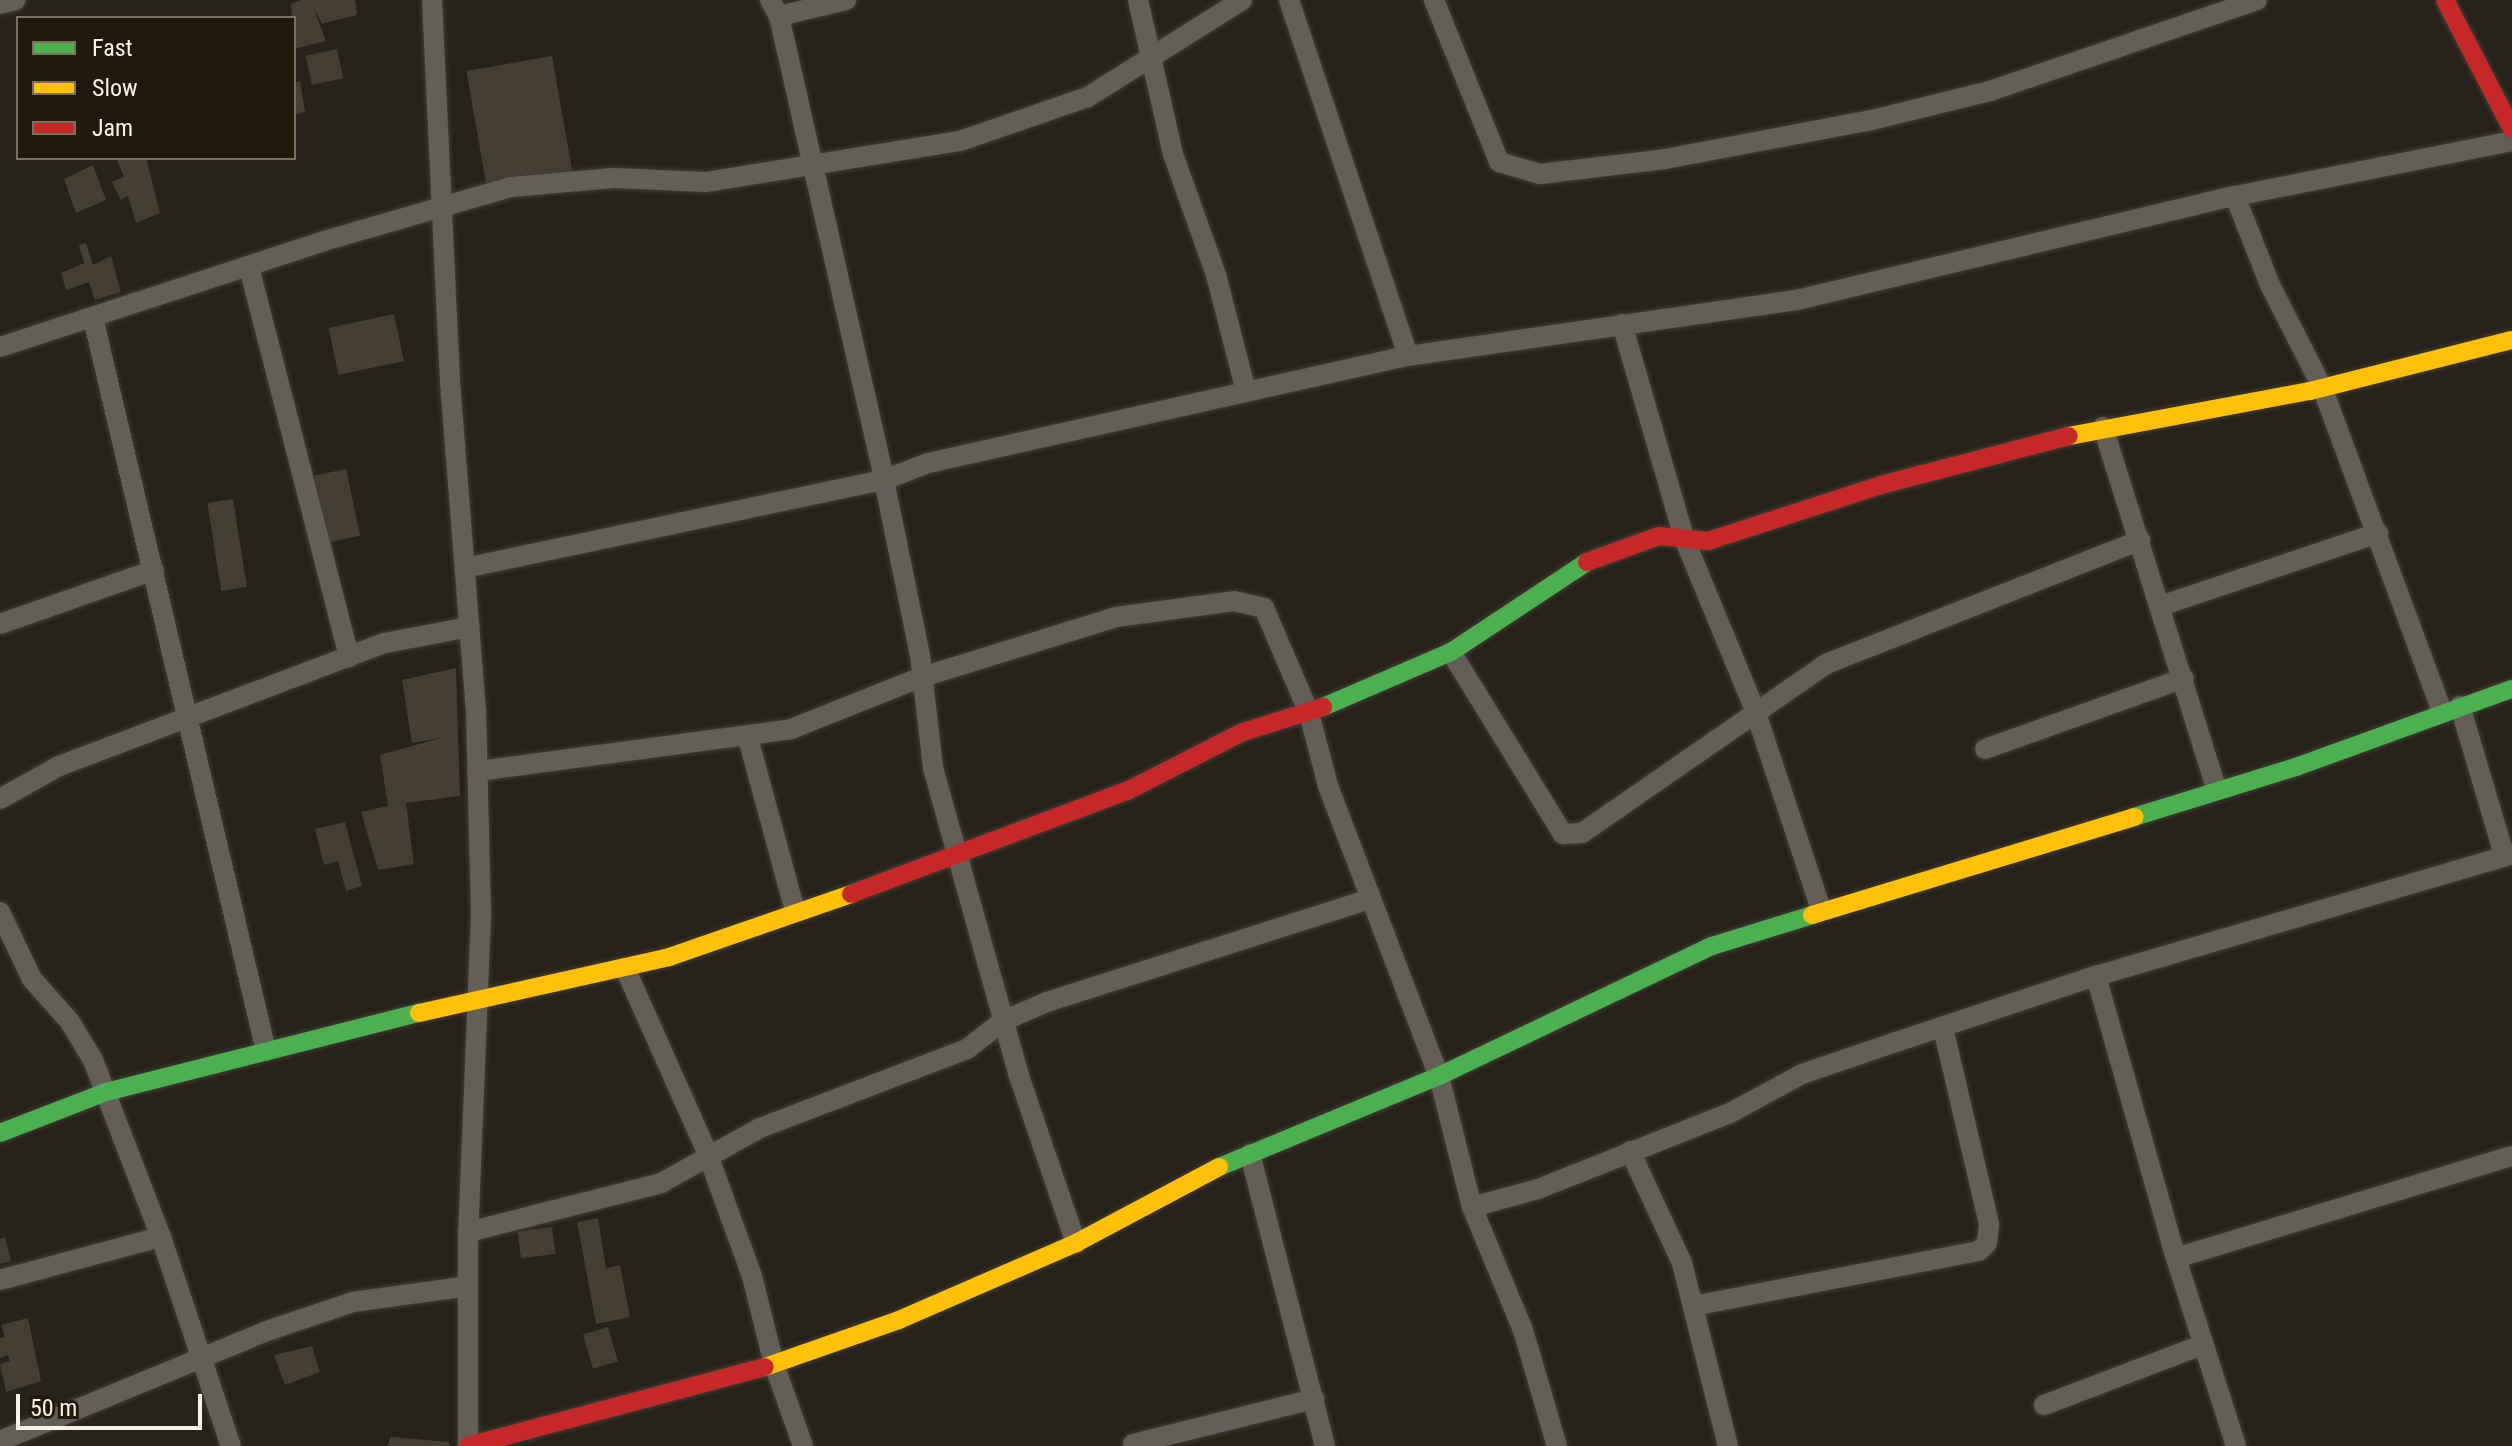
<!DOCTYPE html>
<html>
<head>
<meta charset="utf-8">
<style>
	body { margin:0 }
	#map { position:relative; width:2512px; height:1446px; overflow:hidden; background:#27221a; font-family:"Roboto Condensed",sans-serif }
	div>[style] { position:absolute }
	.building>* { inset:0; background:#453e33; transform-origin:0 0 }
	.roads { filter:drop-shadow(0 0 2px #413d37) drop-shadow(0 0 2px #413d37) }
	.street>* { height:20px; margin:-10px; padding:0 10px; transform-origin:10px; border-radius:10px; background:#635e58 }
	.fast>* { height:18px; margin:-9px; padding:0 9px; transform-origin:9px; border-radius:9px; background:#4caf50 }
	.slow>* { height:18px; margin:-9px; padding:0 9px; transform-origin:9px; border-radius:9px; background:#ffc107 }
	.jam>* { height:18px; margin:-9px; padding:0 9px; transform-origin:9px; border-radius:9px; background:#c62828 }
	span { translate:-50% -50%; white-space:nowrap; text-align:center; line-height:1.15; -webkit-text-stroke:8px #23190b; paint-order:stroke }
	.legend { position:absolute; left:16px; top:16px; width:280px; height:144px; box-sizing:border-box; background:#23190b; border:2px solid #797063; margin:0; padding:10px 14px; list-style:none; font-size:24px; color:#f9f2e8 }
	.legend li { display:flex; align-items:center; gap:16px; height:40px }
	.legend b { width:40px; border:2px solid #797063 }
	.scale { position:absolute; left:16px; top:1394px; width:186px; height:36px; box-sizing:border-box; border:4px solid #f9f2e8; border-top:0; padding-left:10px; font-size:24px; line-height:28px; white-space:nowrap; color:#f9f2e8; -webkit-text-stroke:6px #23190b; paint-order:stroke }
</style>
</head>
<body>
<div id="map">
	<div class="building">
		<div style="clip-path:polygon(301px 0,355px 0,357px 15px,322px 24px,312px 4px,326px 41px,294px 49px,291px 4px)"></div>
		<div style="left:337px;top:49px;width:30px;height:32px;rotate:78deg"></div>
		<div style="left:552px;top:56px;width:120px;height:87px;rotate:80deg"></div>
		<div style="clip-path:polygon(300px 81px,305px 112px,294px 115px,294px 83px)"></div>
		<div style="clip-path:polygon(116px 158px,146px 158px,160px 213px,136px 223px,128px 196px,121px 200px,112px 182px,124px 177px)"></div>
		<div style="clip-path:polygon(93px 165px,106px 200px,76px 213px,64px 179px)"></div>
		<div style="clip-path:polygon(86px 243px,93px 265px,111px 256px,121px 292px,95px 300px,89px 282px,66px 290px,61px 273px,84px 263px,79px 245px)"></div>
		<div style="left:394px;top:314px;width:48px;height:67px;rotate:78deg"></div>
		<div style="left:346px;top:469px;width:68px;height:33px;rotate:78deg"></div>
		<div style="left:233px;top:499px;width:89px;height:26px;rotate:81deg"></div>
		<div style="clip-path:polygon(456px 668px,460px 796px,406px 803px,414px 864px,378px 870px,361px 812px,388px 806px,380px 755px,444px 737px,412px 743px,402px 680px)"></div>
		<div style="clip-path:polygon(345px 822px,362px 886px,346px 891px,338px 861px,324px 865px,315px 829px)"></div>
		<div style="clip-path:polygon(598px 1218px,606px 1268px,620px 1265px,630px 1317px,596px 1324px,577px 1222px)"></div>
		<div style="left:552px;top:1227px;width:27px;height:35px;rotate:82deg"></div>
		<div style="clip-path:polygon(5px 1237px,11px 1261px,0 1264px,0 1239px)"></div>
		<div style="clip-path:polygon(28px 1318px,41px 1381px,6px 1392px,0 1364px,10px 1361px,8px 1355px,0 1358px,0 1338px,5px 1337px,1px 1325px)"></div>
		<div style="left:608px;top:1327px;width:36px;height:26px;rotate:74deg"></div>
		<div style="clip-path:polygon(312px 1346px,320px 1372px,285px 1385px,274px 1355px)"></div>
		<div style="clip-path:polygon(391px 1437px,449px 1442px,449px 1446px,387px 1446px)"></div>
	</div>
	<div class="roads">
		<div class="street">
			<div style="left:432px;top:0;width:382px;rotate:87.3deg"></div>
			<div style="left:450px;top:382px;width:329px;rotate:85.5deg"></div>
			<div style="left:476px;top:710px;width:205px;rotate:88.6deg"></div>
			<div style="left:481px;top:915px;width:317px;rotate:92.3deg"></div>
			<div style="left:468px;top:1232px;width:214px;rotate:90deg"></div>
			<div style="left:770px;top:0;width:18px;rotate:61deg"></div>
			<div style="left:779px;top:16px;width:476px;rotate:77.2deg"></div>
			<div style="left:884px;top:480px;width:179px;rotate:78.4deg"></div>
			<div style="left:920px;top:655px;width:114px;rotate:83.4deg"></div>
			<div style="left:933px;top:768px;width:317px;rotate:74.4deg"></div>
			<div style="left:1018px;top:1073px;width:180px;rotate:71.2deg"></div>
			<div style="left:1138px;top:0;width:158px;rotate:77.2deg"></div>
			<div style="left:1173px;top:154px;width:128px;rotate:70.4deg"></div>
			<div style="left:1216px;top:275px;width:120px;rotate:75.5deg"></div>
			<div style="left:1289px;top:0;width:375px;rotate:71.5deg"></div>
			<div style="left:1434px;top:0;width:175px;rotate:68.1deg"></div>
			<div style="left:1499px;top:162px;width:43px;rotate:16.3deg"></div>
			<div style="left:1540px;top:174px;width:126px;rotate:-6.8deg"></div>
			<div style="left:1665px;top:159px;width:211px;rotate:-10.7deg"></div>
			<div style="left:1872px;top:120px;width:122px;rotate:-13.8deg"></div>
			<div style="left:1990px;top:91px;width:282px;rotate:-18.8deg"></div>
			<div style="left:0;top:4px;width:16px;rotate:-14deg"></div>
			<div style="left:779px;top:16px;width:69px;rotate:-13.4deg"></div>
			<div style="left:2235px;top:196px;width:96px;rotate:68.5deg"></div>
			<div style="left:2270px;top:285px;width:114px;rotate:63deg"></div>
			<div style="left:2322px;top:387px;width:346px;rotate:69.7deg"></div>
			<div style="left:249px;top:267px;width:403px;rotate:75.6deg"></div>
			<div style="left:93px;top:318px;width:753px;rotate:76.72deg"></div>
			<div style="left:1622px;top:324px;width:223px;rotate:73.8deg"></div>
			<div style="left:1684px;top:538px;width:186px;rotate:67.6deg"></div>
			<div style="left:1755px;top:710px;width:211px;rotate:71.7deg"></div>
			<div style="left:0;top:347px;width:341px;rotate:-18.1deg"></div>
			<div style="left:324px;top:241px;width:195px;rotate:-16.1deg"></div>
			<div style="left:511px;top:187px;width:103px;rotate:-5deg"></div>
			<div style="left:614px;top:178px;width:92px;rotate:2.5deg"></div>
			<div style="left:706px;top:182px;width:257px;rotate:-9.2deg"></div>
			<div style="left:960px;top:141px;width:135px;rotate:-19deg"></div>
			<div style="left:1088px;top:97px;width:182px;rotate:-32.2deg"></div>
			<div style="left:2103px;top:427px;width:380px;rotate:72.6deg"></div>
			<div style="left:465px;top:568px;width:428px;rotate:-11.9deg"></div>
			<div style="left:884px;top:480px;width:47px;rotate:-21.1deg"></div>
			<div style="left:928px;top:463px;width:492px;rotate:-12.6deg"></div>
			<div style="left:1408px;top:356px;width:393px;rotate:-8.2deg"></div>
			<div style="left:1797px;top:300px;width:450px;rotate:-13.4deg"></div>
			<div style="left:2235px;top:196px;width:282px;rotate:-11.2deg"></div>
			<div style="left:2163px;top:605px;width:227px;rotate:-18.5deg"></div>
			<div style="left:0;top:624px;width:163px;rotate:-19.3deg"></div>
			<div style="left:1451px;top:652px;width:214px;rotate:58.4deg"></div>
			<div style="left:1563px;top:834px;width:19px;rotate:-3deg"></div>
			<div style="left:1582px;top:833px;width:297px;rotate:-34.7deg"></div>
			<div style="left:1826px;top:664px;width:338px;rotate:-21.5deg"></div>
			<div style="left:2460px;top:706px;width:155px;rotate:73.5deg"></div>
			<div style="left:748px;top:738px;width:179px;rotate:74.8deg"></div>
			<div style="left:1985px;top:749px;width:211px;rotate:-19.6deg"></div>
			<div style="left:478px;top:771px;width:316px;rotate:-7.6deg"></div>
			<div style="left:791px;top:729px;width:138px;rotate:-21.7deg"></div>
			<div style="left:919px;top:678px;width:206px;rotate:-17.2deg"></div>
			<div style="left:1116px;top:617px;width:119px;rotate:-7.7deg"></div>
			<div style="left:1234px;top:601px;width:31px;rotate:13deg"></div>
			<div style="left:1264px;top:608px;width:114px;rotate:66.8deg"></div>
			<div style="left:1309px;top:713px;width:75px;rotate:75.4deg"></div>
			<div style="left:1328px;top:786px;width:311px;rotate:69.1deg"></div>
			<div style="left:1439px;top:1076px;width:135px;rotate:75.9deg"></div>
			<div style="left:1472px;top:1207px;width:133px;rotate:67.5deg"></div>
			<div style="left:1523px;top:1330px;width:121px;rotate:73.7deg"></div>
			<div style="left:0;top:799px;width:68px;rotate:-29.2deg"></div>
			<div style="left:59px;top:766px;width:348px;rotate:-20.7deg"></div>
			<div style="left:385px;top:643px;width:86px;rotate:-10.7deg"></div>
			<div style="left:0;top:912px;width:74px;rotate:64.5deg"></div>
			<div style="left:32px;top:979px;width:57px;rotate:48.5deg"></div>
			<div style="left:70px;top:1022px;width:44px;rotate:58.8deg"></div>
			<div style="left:93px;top:1060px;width:190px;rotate:69deg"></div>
			<div style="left:161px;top:1237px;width:220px;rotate:71.5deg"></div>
			<div style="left:625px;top:968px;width:201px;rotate:66deg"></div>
			<div style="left:707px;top:1152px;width:132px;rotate:70.1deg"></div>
			<div style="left:752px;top:1276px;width:91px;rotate:76deg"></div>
			<div style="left:774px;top:1364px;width:87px;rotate:70.5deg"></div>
			<div style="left:2096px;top:976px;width:293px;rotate:74.2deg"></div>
			<div style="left:2176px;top:1258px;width:197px;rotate:72.3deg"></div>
			<div style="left:1630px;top:1151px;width:123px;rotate:65.1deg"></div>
			<div style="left:1682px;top:1263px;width:189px;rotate:75.9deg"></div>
			<div style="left:1250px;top:1154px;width:301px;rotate:75.6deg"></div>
			<div style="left:1472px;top:1207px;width:68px;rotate:-15.3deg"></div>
			<div style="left:1538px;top:1189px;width:206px;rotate:-21.6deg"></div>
			<div style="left:1730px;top:1113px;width:82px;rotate:-28.4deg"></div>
			<div style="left:1802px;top:1074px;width:99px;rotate:-18.8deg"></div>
			<div style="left:1896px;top:1042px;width:211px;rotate:-18.3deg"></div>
			<div style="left:2096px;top:976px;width:434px;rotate:-16.3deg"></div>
			<div style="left:468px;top:1232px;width:199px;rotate:-14.2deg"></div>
			<div style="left:661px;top:1183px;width:113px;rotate:-29.1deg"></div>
			<div style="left:760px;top:1128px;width:222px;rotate:-20.9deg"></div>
			<div style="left:967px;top:1049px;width:46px;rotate:-37.9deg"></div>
			<div style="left:1003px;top:1021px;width:48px;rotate:-23.4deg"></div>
			<div style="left:1047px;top:1002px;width:338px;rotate:-17.7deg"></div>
			<div style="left:2176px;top:1258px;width:351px;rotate:-16.9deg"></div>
			<div style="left:0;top:1280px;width:167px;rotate:-15deg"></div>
			<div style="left:1693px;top:1306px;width:291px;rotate:-10.9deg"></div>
			<div style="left:1979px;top:1251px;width:11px;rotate:-45deg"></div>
			<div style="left:1987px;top:1243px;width:19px;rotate:-84deg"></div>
			<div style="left:1989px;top:1224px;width:201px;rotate:-103.2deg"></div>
			<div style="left:2044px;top:1405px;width:169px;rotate:-20.8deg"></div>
			<div style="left:0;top:1441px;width:286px;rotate:-22.4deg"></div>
			<div style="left:264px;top:1332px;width:94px;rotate:-18.6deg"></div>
			<div style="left:353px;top:1302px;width:116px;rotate:-7.9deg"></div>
			<div style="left:1133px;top:1444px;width:187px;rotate:-14deg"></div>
		</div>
		<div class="fast">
			<div style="left:1323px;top:707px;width:139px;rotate:-23.3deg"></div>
			<div style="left:1451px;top:652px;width:163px;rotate:-33.5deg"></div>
			<div style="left:2134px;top:817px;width:170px;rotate:-17.2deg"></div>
			<div style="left:2296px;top:767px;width:230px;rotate:-19.9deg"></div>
			<div style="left:0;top:1133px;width:114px;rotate:-21.1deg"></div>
			<div style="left:106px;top:1092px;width:323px;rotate:-14.2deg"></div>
			<div style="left:1219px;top:1167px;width:238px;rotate:-22.5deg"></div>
			<div style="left:1439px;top:1076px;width:302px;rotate:-25.5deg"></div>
			<div style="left:1712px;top:946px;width:105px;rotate:-17.2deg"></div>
		</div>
		<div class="slow">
			<div style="left:2069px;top:436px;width:245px;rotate:-10.6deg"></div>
			<div style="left:2310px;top:391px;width:208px;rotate:-14.2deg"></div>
			<div style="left:1812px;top:915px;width:337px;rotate:-16.9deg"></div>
			<div style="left:419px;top:1013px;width:256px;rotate:-12.6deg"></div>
			<div style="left:669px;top:957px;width:193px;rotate:-19.1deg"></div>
			<div style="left:765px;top:1367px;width:142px;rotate:-19.3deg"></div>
			<div style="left:899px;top:1320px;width:193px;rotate:-23.5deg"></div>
			<div style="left:1076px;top:1243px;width:162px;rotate:-28deg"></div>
		</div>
		<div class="jam">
			<div style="left:2445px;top:0;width:145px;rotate:62.6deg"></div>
			<div style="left:1587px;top:562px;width:77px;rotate:-19.9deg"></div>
			<div style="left:1659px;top:536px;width:49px;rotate:5.8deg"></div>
			<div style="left:1708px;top:541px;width:182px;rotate:-17.9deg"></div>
			<div style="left:1881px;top:485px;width:194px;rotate:-14.6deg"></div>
			<div style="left:851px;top:894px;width:295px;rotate:-20.5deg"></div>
			<div style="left:1127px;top:791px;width:130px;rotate:-27deg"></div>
			<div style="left:1243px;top:732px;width:84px;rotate:-17.4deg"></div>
			<div style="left:468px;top:1446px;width:307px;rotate:-14.9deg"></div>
		</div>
	</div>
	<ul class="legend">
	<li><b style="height:10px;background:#4caf50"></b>Fast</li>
	<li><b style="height:10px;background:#ffc107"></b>Slow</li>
	<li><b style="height:10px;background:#c62828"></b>Jam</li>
	</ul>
	<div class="scale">50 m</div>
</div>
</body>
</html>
